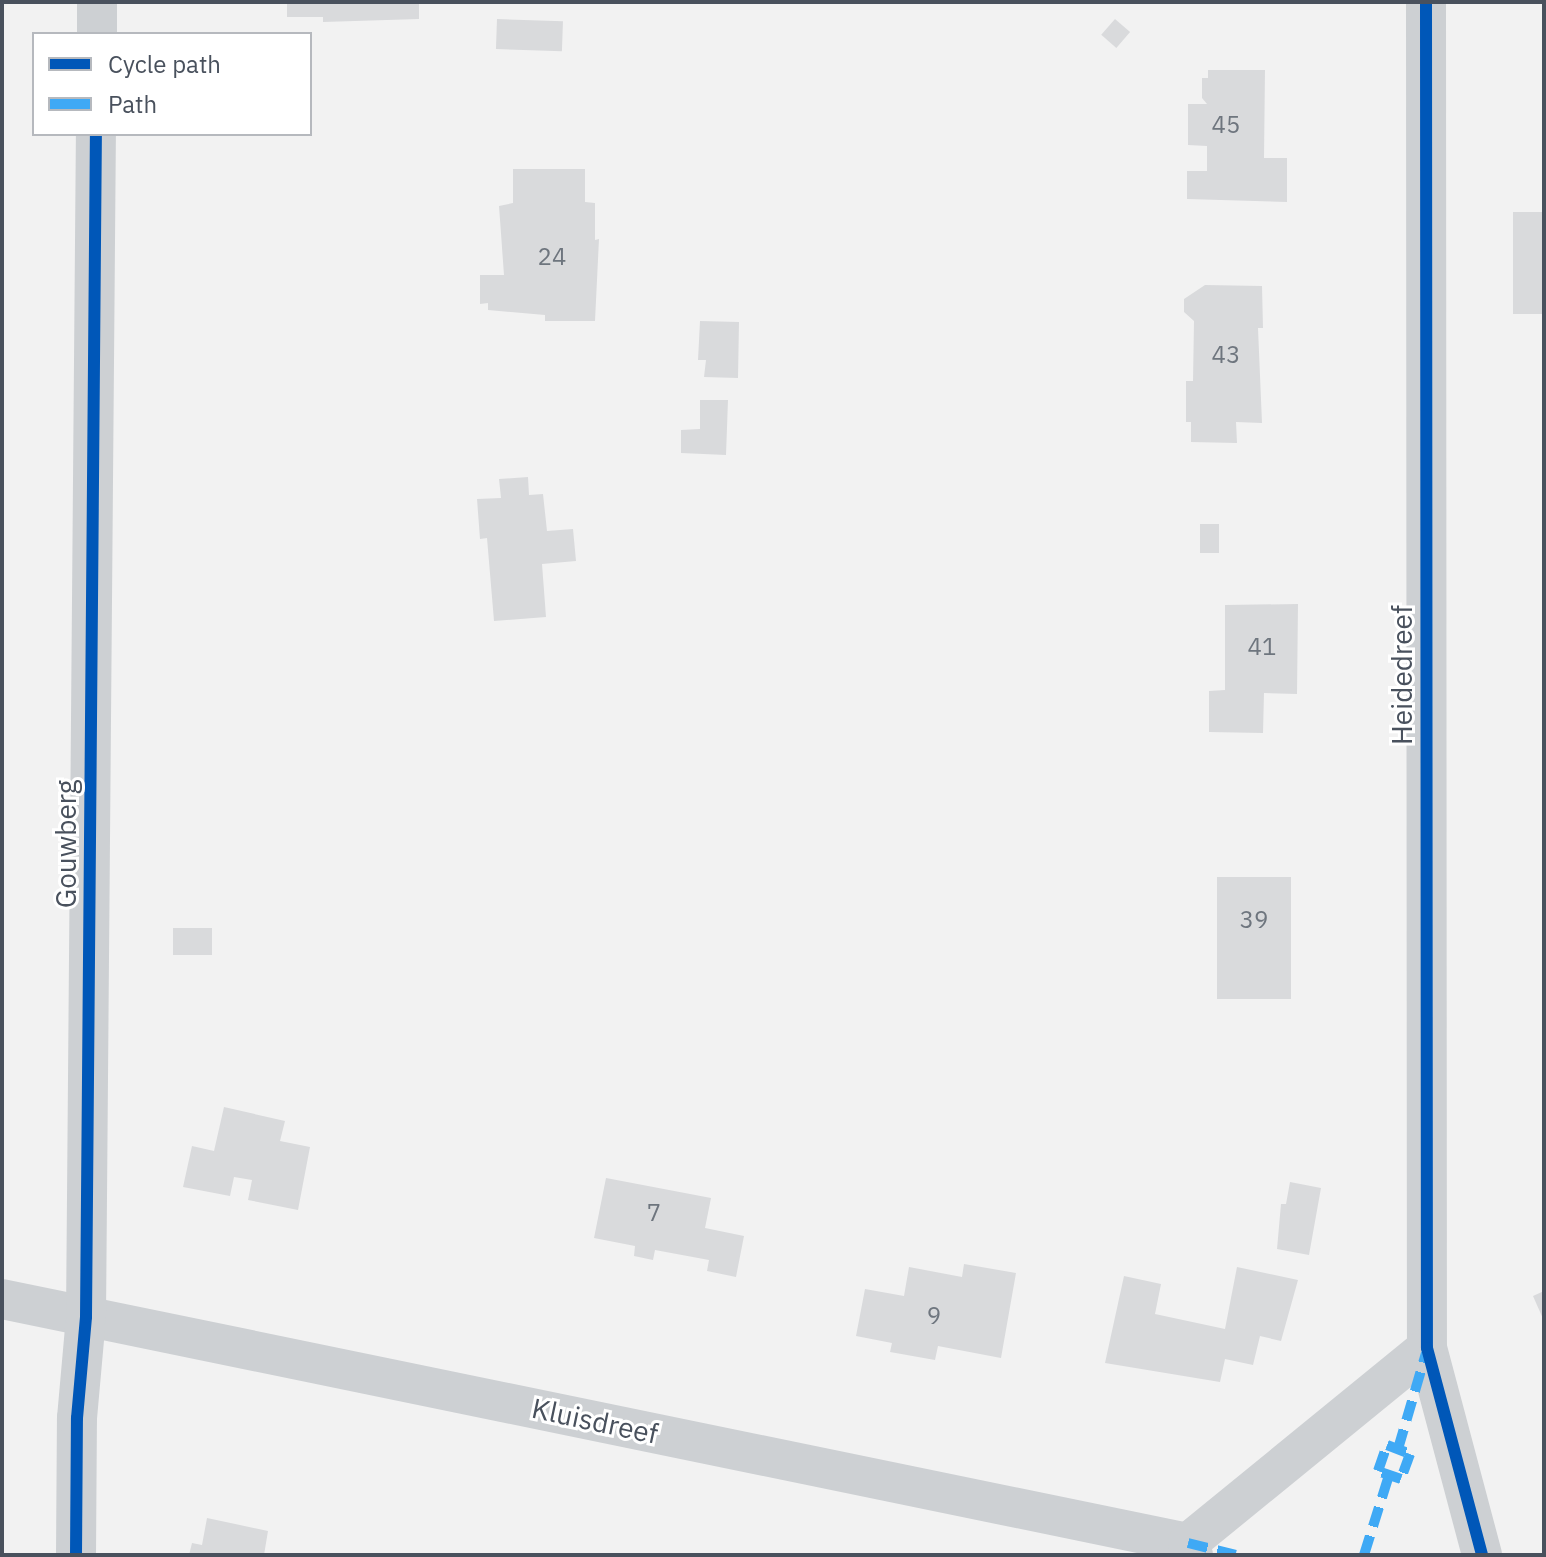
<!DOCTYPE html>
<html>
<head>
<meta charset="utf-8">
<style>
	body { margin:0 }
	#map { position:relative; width:1546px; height:1557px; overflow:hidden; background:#f2f2f2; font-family:"IBM Plex Sans",sans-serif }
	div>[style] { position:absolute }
	.building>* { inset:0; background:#d9dadc; transform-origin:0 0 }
	.minor>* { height:40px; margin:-20px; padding:0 20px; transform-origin:20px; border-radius:20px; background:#cdd0d3 }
	.quiet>* { height:10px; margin-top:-5px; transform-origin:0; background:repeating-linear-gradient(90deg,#3fa9f5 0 20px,transparent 0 30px) }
	.cycleway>* { height:12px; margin:-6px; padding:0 6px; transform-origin:6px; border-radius:6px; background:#0057b8 }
	span { translate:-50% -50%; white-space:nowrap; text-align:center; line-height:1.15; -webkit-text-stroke:6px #fff; paint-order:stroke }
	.number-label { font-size:24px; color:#6e757e }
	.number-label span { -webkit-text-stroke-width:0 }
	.street-label { font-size:28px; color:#49515d }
	.frame { position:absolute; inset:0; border:4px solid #49515d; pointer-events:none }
	.legend { position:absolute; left:32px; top:32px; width:280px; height:104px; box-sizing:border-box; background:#fff; border:2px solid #b6b9be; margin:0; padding:10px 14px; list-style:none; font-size:24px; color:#49515d }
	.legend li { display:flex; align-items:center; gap:16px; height:40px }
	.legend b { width:40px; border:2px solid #b6b9be }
</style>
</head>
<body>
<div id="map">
	<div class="building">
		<div style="clip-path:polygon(287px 2px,419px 2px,419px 19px,323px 22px,323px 17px,287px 17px)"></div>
		<div style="left:497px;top:19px;width:66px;height:30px;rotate:2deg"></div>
		<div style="left:1115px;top:19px;width:20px;height:21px;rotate:41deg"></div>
		<div style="clip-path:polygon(1208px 70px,1265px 70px,1264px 158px,1287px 158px,1287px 202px,1187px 199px,1187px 171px,1207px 171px,1207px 146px,1188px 145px,1188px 104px,1207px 104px,1202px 98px,1202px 78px,1208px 78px)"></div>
		<div style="clip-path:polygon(513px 169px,585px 169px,585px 202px,595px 203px,595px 240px,599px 239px,595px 321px,545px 321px,545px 315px,488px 310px,488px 303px,480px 304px,480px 275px,504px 275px,499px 206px,513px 203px)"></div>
		<div style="left:1513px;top:212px;width:31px;height:102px"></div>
		<div style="clip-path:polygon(1205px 285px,1262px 286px,1263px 328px,1258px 328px,1262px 423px,1236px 422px,1237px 443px,1191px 442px,1191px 422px,1186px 422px,1186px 381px,1193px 381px,1194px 321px,1184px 312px,1184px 299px)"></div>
		<div style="clip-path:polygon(700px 321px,739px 322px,738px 378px,704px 377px,706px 360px,698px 360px)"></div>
		<div style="clip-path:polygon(700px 400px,728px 400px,726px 455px,681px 453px,681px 430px,700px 429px)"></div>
		<div style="clip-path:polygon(528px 477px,529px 495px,543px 494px,547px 531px,573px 529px,576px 561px,542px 564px,546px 617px,494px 621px,487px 538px,480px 539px,477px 499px,501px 498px,499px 479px)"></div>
		<div style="left:1200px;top:524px;width:19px;height:29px"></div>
		<div style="clip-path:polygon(1298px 604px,1297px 694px,1264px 693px,1263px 733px,1209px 732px,1209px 691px,1225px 690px,1225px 605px)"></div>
		<div style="left:1217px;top:877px;width:74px;height:122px"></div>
		<div style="left:173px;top:928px;width:39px;height:27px"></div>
		<div style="clip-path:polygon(224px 1107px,285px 1121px,280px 1141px,310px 1147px,298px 1210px,248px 1200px,252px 1180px,234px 1177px,230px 1196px,183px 1187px,192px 1146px,214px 1151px)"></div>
		<div style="clip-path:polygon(606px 1178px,711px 1198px,705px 1228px,744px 1236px,736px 1277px,707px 1271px,709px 1260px,655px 1250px,653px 1260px,634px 1256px,635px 1246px,594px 1238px)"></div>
		<div style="clip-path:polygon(1290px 1182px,1321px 1188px,1309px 1255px,1277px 1249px,1281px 1204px,1286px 1204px)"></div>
		<div style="clip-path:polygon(964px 1264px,1016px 1273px,1001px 1358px,938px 1346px,935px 1360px,890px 1352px,892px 1343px,856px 1336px,865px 1289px,904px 1296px,909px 1267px,962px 1277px)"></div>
		<div style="clip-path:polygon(1237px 1267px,1298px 1280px,1281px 1341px,1260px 1336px,1253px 1365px,1225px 1359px,1220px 1382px,1105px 1363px,1124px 1276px,1161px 1284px,1155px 1314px,1225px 1329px)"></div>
		<div style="clip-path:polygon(1544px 1291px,1544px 1321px,1533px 1296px)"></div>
		<div style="clip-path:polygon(207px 1518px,268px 1531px,264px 1555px,189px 1555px,192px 1543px,202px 1545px)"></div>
	</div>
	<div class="minor">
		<div style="left:1426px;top:2px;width:1346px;rotate:89.96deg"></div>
		<div style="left:1427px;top:1348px;width:214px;rotate:75.1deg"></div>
		<div style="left:97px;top:34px;width:32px;rotate:-90deg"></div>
		<div style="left:2px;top:1299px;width:1211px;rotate:11.63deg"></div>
		<div style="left:76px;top:1555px;width:137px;rotate:-89.6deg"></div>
		<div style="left:77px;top:1418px;width:101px;rotate:-84.9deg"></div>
		<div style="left:86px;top:1317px;width:1183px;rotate:-89.52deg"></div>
		<div style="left:1193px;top:1555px;width:13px;rotate:-113deg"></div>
		<div style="left:1188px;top:1543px;width:308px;rotate:-39.2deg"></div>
	</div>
	<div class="quiet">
		<div style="left:1387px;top:1445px;width:25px;rotate:21deg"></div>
		<div style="left:1410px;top:1454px;width:27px;rotate:110deg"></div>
		<div style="left:1401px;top:1479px;width:24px;rotate:-161deg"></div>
		<div style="left:1378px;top:1471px;width:28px;rotate:-71deg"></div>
		<div style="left:1398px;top:1449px;width:100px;rotate:-73.7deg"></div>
		<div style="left:1188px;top:1543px;width:49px;rotate:14deg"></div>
		<div style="left:1364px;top:1555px;width:84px;rotate:-72.6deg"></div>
	</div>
	<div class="cycleway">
		<div style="left:1426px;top:2px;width:1346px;rotate:89.96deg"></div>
		<div style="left:1427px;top:1348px;width:214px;rotate:75.1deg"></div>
		<div style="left:76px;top:1555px;width:137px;rotate:-89.6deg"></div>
		<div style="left:77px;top:1418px;width:101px;rotate:-84.9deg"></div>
		<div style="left:86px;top:1317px;width:1183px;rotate:-89.52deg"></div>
	</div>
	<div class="number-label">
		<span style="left:1226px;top:125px">45</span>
		<span style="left:552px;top:257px">24</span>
		<span style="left:1226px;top:355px">43</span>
		<span style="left:1262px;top:647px">41</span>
		<span style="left:1254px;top:920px">39</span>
		<span style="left:654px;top:1213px">7</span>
		<span style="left:934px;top:1316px">9</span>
	</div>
	<div class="street-label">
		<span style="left:1402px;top:675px;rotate:-90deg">Heidedreef</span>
		<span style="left:66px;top:844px;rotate:-90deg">Gouwberg</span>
		<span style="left:595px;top:1421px;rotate:12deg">Kluisdreef</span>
	</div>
	<div class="frame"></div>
	<ul class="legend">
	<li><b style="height:10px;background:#0057b8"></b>Cycle path</li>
	<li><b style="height:10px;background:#3fa9f5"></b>Path</li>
	</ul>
</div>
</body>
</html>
